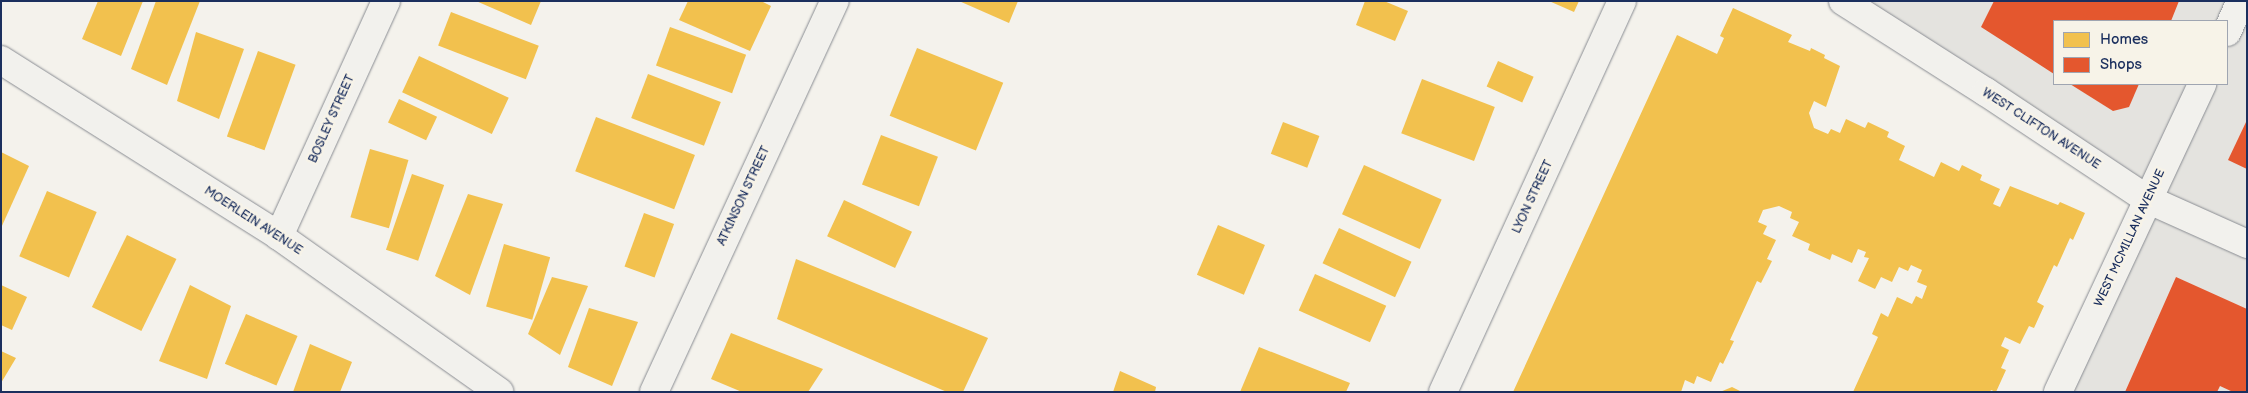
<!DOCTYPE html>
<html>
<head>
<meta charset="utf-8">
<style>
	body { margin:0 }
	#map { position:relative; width:2248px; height:393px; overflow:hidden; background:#f4f2ec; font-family:"Balsamiq Sans",sans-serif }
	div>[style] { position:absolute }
	.built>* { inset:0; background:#e4e3df }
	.homes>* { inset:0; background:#f2c14e; transform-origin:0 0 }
	.shops>* { inset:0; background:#e4572e }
	.roads { filter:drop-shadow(0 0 1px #898c92) drop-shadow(0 0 1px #898c92) }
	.street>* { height:28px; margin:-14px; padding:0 14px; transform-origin:14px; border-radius:14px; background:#f2f1ed }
	.secondary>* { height:28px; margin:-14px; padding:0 14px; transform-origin:14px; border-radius:14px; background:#f2f1ed }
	span { translate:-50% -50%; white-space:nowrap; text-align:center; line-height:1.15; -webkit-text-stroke:5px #f7f3e8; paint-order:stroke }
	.street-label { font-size:12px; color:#1b2f5e }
	.frame { position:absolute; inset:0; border:2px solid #1b2f5e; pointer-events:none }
	.legend { position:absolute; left:2053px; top:20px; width:175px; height:65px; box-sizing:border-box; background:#f7f3e8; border:1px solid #9fa5b1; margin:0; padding:6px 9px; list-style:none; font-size:15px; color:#1b2f5e }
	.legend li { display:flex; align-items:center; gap:10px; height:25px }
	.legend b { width:25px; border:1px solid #9fa5b1 }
</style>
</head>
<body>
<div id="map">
	<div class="built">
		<div style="clip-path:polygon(evenodd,1843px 1px,2247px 1px,2247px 392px,2058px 392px,2147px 199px,1843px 1px,2054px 21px,2227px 21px,2227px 84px,2054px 84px,2054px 21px)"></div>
	</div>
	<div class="homes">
		<div style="clip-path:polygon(98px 1px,143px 1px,121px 56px,82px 39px)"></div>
		<div style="clip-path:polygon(156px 1px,200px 1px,167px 85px,131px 69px)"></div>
		<div style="clip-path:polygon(476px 1px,541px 1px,531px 25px)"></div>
		<div style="clip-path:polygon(688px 1px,761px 1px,771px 6px,750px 51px,679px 20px)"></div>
		<div style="clip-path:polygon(959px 1px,1018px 1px,1009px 23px)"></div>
		<div style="clip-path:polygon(1365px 1px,1384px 1px,1408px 11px,1395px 41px,1356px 25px)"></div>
		<div style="clip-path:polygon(1549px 1px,1579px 1px,1574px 12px)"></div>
		<div style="clip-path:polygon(1733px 8px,1792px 35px,1788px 42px,1810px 51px,1811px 48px,1825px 55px,1824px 58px,1840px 66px,1826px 107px,1814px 101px,1809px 113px,1814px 128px,1828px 134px,1831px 129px,1840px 133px,1846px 119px,1865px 128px,1868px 122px,1889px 132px,1887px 137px,1905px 146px,1899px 160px,1934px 177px,1941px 162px,1959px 171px,1962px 165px,1982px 175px,1980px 180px,2000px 189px,1993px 204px,2000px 207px,2010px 186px,2058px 205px,2060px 202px,2085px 213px,2073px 240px,2070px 238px,2057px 267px,2054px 265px,2037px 302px,2044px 306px,2034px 328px,2029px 326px,2020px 344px,2005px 337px,2001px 346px,2009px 350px,2001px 368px,2006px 370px,1996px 392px,1991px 390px,1990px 392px,1853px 392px,1878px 337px,1872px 334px,1881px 313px,1888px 317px,1897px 297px,1912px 304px,1916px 296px,1922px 299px,1927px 286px,1917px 282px,1922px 270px,1911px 265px,1908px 271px,1899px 267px,1892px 282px,1881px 277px,1875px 289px,1858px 281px,1869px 258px,1864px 257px,1866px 252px,1858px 249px,1852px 263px,1832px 254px,1830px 260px,1808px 250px,1810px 244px,1792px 236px,1799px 222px,1790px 218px,1792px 212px,1779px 206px,1763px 210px,1758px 222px,1767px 226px,1763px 234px,1776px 240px,1767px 259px,1772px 261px,1761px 283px,1757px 281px,1730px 340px,1734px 341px,1723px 364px,1720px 362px,1711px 382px,1697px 376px,1694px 384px,1685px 380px,1681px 392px,1513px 392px,1677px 35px,1717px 54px,1724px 38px,1720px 36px)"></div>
		<div style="left:451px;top:12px;width:94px;height:36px;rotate:21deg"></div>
		<div style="left:670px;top:27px;width:81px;height:41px;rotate:20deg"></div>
		<div style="clip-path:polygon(196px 32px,244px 49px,219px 119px,177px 101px)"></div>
		<div style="left:917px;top:48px;width:93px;height:73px;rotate:22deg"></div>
		<div style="left:258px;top:51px;width:40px;height:91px;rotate:20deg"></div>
		<div style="left:419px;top:56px;width:99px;height:40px;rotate:25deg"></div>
		<div style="left:1498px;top:61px;width:39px;height:28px;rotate:24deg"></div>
		<div style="left:648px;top:74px;width:78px;height:47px;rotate:21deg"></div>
		<div style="left:1422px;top:79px;width:78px;height:58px;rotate:21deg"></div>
		<div style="left:399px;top:99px;width:42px;height:26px;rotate:25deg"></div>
		<div style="left:596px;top:117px;width:106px;height:58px;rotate:21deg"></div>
		<div style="left:1283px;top:122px;width:39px;height:34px;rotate:21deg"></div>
		<div style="left:881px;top:135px;width:61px;height:53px;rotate:21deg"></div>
		<div style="left:370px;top:149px;width:40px;height:71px;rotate:16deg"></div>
		<div style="clip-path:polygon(1px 152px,29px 166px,1px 228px)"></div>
		<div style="left:1364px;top:165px;width:85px;height:54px;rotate:24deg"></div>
		<div style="left:412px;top:174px;width:34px;height:80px;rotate:19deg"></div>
		<div style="left:47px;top:191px;width:54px;height:71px;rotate:23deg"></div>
		<div style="clip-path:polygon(468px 194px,503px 204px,470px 295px,435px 276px)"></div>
		<div style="left:844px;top:200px;width:75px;height:40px;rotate:25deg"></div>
		<div style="left:644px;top:213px;width:32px;height:57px;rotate:20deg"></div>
		<div style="left:1218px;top:225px;width:51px;height:54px;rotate:23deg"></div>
		<div style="left:1339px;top:228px;width:80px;height:39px;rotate:25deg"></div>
		<div style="left:127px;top:235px;width:55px;height:80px;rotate:26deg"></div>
		<div style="left:504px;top:244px;width:48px;height:65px;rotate:16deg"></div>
		<div style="clip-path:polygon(796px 259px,988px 338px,963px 392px,947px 392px,777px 319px)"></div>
		<div style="left:1315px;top:274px;width:78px;height:40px;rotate:24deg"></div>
		<div style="clip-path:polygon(552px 277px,588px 286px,560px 355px,528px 334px)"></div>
		<div style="clip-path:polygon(1px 285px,27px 297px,12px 330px,1px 325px)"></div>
		<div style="clip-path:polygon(190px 285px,231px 306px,207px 379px,159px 361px)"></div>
		<div style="clip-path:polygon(589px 308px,638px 322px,612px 386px,568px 367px)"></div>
		<div style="left:246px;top:314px;width:56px;height:54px;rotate:23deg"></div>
		<div style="clip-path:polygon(731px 333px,823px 369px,808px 392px,742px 392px,711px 379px)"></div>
		<div style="clip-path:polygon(310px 344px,352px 362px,340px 392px,293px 392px)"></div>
		<div style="clip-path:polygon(1259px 347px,1350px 383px,1346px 392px,1240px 392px)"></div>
		<div style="clip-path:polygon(1px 351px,16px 358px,1px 383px)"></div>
		<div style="clip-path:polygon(1120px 371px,1156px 387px,1155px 392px,1113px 392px)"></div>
		<div style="clip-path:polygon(1732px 387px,1742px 392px,1720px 392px)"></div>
	</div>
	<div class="shops">
		<div style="clip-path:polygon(1994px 1px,2179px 1px,2171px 21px,2054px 21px,2054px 74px,1981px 27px)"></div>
		<div style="clip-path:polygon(2070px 84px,2139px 84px,2129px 107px,2113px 111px)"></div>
		<div style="clip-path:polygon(2247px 120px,2247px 169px,2228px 160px)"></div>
		<div style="clip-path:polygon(2176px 277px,2247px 309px,2247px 392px,2233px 392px,2220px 386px,2217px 392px,2125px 392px)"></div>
	</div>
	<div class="roads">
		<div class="street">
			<div style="left:1px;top:60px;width:329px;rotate:32.3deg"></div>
			<div style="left:279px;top:236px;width:270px;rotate:35.3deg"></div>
			<div style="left:279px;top:236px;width:258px;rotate:-65.5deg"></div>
			<div style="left:654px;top:392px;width:431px;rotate:-65.2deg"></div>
			<div style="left:1443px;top:392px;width:430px;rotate:-65.4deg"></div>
		</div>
		<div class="secondary">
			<div style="left:1843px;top:1px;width:169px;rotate:32.5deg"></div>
			<div style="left:1986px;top:92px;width:193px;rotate:33.6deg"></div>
			<div style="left:2147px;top:199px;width:110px;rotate:24.2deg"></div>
			<div style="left:2227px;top:32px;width:34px;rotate:-66deg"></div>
			<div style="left:2058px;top:392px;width:340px;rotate:-64.9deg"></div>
		</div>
	</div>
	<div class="street-label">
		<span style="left:332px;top:119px;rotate:-66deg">BOSLEY STREET</span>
		<span style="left:2041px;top:129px;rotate:33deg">WEST CLIFTON AVENUE</span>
		<span style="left:744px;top:196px;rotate:-65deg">ATKINSON STREET</span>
		<span style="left:1533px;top:197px;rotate:-65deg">LYON STREET</span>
		<span style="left:253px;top:221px;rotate:33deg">MOERLEIN AVENUE</span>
		<span style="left:2130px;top:238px;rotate:-65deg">WEST MCMILLAN AVENUE</span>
	</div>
	<div class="frame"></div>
	<ul class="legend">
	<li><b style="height:14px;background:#f2c14e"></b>Homes</li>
	<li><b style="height:14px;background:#e4572e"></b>Shops</li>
	</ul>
</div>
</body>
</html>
